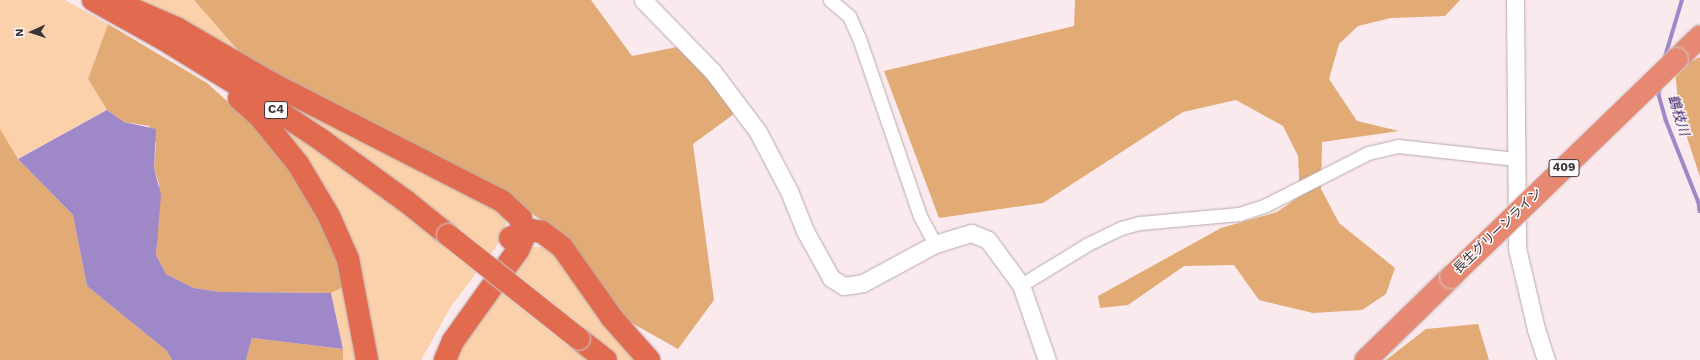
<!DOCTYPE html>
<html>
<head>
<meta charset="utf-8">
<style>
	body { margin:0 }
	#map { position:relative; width:1700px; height:360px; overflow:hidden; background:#fae9ed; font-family:"Work Sans","Noto Sans JP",sans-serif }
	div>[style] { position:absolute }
	.green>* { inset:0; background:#fad1aa }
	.forest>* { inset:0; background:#e2ab76 }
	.water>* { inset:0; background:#9e88c7 }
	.stream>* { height:3.5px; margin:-1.75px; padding:0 1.75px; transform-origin:1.75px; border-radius:1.75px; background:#9e88c7 }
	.roads { filter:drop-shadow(0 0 1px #b9a9ad) drop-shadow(0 0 1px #b9a9ad) }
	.minor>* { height:13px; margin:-6.5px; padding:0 6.5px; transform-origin:6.5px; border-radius:6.5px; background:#fff }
	.tertiary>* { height:17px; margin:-8.5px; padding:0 8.5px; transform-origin:8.5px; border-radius:8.5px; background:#fff }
	.trunk>* { height:22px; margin:-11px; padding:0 11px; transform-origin:11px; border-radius:11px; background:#e78872 }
	.motorway>* { height:22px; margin:-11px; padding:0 11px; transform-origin:11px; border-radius:11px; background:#e16a4f }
	.bridges { filter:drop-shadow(0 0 1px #d0cecf) drop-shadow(0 0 1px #d0cecf) }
	.trunk-bridge>* { height:22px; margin:-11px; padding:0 11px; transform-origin:11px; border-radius:11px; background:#e78872 }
	.motorway-bridge>* { height:22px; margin:-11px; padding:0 11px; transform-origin:11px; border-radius:11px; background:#e16a4f }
	span { translate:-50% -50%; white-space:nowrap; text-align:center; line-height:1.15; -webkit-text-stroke:3px #fefafb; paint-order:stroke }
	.shield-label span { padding:1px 3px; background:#fefafb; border:1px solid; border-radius:3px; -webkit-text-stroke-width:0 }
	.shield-label { font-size:12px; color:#3b3436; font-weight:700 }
	.street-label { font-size:13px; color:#3b3436 }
	.water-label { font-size:14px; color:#3d1c67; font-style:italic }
	.north { position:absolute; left:12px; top:12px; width:40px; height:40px; -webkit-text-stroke:3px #fefafb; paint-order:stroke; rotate:267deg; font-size:11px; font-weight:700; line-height:16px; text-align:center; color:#3b3436 }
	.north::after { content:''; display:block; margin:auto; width:14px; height:18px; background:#3b3436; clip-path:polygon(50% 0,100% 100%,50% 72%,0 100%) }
</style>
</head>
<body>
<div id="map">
	<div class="green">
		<div style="clip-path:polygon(0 0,65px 0,108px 24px,88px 79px,107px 110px,17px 159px,0 131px)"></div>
		<div style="clip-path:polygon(130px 0,194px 0,249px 63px)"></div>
		<div style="clip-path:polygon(273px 91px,504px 213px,506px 223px,504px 235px,490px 255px,286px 106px)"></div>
		<div style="clip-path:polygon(263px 111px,375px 190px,478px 270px,450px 308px,421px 360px,373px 360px,368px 325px)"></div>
		<div style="clip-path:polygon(532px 247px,543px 247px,556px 252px,640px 360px,620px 360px,509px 271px,521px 253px)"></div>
		<div style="clip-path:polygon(347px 285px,359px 360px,343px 360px,343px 348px,331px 293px)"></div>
		<div style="clip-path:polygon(498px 286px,589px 360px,450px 360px)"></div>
	</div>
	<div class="forest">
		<div style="clip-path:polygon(194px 0,591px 0,632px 56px,682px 46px,738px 111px,693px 144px,714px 300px,678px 349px,621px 317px,544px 222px,509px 198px,249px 63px)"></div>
		<div style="clip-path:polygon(1075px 0,1460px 0,1445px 16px,1391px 18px,1358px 26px,1339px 44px,1329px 79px,1357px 121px,1399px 131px,1322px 142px,1321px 189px,1339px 223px,1395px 268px,1386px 294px,1362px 310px,1313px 313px,1259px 300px,1234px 265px,1184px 266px,1128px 305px,1100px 308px,1098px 296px,1221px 228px,1277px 212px,1300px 196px,1298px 156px,1283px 126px,1236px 100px,1183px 112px,1043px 203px,939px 218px,884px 71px,1074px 26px)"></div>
		<div style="clip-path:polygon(108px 24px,207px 83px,265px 135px,324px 220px,347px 285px,331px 293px,221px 292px,194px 288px,166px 274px,156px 255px,159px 184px,154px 168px,156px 143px,149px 126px,124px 122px,107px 110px,88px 79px)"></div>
		<div style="clip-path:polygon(1700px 57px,1700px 177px,1679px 113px,1675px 69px)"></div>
		<div style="clip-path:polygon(0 129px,18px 159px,73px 215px,87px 286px,167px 351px,172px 360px,0 360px)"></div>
		<div style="clip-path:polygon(1478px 324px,1489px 360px,1386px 360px,1426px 329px)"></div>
		<div style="clip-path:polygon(252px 338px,343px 349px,343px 360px,246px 360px)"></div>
	</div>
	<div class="water">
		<div style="clip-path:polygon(107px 110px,124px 122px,156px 129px,154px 168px,161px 195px,156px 255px,166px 274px,194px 288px,221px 292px,331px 293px,343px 349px,252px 338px,246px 360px,172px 360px,167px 351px,87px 286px,73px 215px,18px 159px)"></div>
	</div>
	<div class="stream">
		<div style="left:1664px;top:60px;width:63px;rotate:-73.3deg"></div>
		<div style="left:1661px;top:86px;width:9px;rotate:103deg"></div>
		<div style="left:1659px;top:95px;width:26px;rotate:74deg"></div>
		<div style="left:1666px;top:120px;width:89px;rotate:68.3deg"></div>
		<div style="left:1699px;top:203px;width:8px;rotate:83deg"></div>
	</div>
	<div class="roads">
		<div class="minor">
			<div style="left:830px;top:0;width:25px;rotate:40deg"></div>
			<div style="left:849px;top:16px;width:24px;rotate:66deg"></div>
			<div style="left:859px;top:38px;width:188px;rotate:71.1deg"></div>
			<div style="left:920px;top:216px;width:32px;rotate:62deg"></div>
			<div style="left:1021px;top:285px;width:79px;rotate:-31.5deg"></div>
			<div style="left:1088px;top:244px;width:37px;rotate:-26deg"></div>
			<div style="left:1121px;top:228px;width:20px;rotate:-15deg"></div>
			<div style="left:1140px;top:223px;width:99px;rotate:-5.2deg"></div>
			<div style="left:1239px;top:214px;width:28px;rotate:-18deg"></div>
			<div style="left:1266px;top:205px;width:114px;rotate:-27deg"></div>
			<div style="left:1368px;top:153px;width:31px;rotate:-13deg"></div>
			<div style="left:1398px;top:146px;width:118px;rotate:6.3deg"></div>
		</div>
		<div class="tertiary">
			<div style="left:643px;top:0;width:100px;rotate:45.8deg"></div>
			<div style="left:713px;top:72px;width:75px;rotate:53.1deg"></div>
			<div style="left:758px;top:132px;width:67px;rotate:62.3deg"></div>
			<div style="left:789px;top:191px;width:43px;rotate:68.2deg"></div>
			<div style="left:805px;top:231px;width:54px;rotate:61deg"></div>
			<div style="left:831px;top:278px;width:15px;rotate:32deg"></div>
			<div style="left:844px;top:286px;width:19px;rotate:-9deg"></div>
			<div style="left:863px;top:283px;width:82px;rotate:-28.4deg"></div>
			<div style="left:935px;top:244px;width:38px;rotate:-17deg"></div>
			<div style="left:971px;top:233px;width:18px;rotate:22deg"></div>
			<div style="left:988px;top:240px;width:56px;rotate:53.7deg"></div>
			<div style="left:1021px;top:285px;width:79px;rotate:70.9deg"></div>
			<div style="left:1515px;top:0;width:248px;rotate:89.5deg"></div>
			<div style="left:1517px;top:248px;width:83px;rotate:76.8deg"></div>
			<div style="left:1536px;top:329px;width:33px;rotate:72deg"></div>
		</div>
		<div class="trunk">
			<div style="left:1677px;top:59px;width:32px;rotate:-44deg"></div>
			<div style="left:1366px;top:360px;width:119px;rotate:-44.3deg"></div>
		</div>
		<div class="motorway">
			<div style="left:93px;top:0;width:80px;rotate:29.1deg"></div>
			<div style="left:163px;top:39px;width:101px;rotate:31.6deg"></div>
			<div style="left:249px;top:92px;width:85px;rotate:33.5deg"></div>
			<div style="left:320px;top:139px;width:107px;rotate:35.9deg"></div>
			<div style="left:407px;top:202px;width:53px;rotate:38.8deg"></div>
			<div style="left:112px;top:0;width:72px;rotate:23.7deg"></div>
			<div style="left:178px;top:29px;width:110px;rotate:30.1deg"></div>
			<div style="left:273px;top:84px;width:257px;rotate:27.1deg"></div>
			<div style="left:502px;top:201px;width:26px;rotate:43deg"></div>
			<div style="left:521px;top:219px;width:20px;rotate:84deg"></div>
			<div style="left:523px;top:239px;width:12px;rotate:114deg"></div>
			<div style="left:518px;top:250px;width:112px;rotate:125.5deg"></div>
			<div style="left:453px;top:341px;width:21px;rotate:113deg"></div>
			<div style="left:239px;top:98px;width:28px;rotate:42deg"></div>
			<div style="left:260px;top:117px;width:60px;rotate:51deg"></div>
			<div style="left:298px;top:164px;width:61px;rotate:59.2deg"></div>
			<div style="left:329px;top:216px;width:47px;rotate:66.2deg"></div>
			<div style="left:348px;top:259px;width:103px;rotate:79.3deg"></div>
			<div style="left:510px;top:238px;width:22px;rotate:-22deg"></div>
			<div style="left:530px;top:230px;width:12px;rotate:9deg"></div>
			<div style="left:542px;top:232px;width:25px;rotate:37deg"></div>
			<div style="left:562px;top:247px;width:87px;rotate:54.8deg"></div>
			<div style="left:612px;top:318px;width:56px;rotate:48.6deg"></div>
			<div style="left:579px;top:339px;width:34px;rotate:38deg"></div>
		</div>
	</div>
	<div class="bridges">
		<div class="trunk-bridge">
			<div style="left:1451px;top:277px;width:314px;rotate:-44deg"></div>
		</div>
		<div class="motorway-bridge">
			<div style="left:448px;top:235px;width:167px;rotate:38.4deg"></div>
		</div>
	</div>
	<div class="shield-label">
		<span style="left:276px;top:110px">C4</span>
		<span style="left:1564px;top:168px">409</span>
	</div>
	<div class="street-label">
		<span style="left:1498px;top:231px;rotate:-44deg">長生グリーンライン</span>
	</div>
	<div class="water-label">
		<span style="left:1679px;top:115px;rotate:73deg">鶴枝川</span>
	</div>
	<div class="north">N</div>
</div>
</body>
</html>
